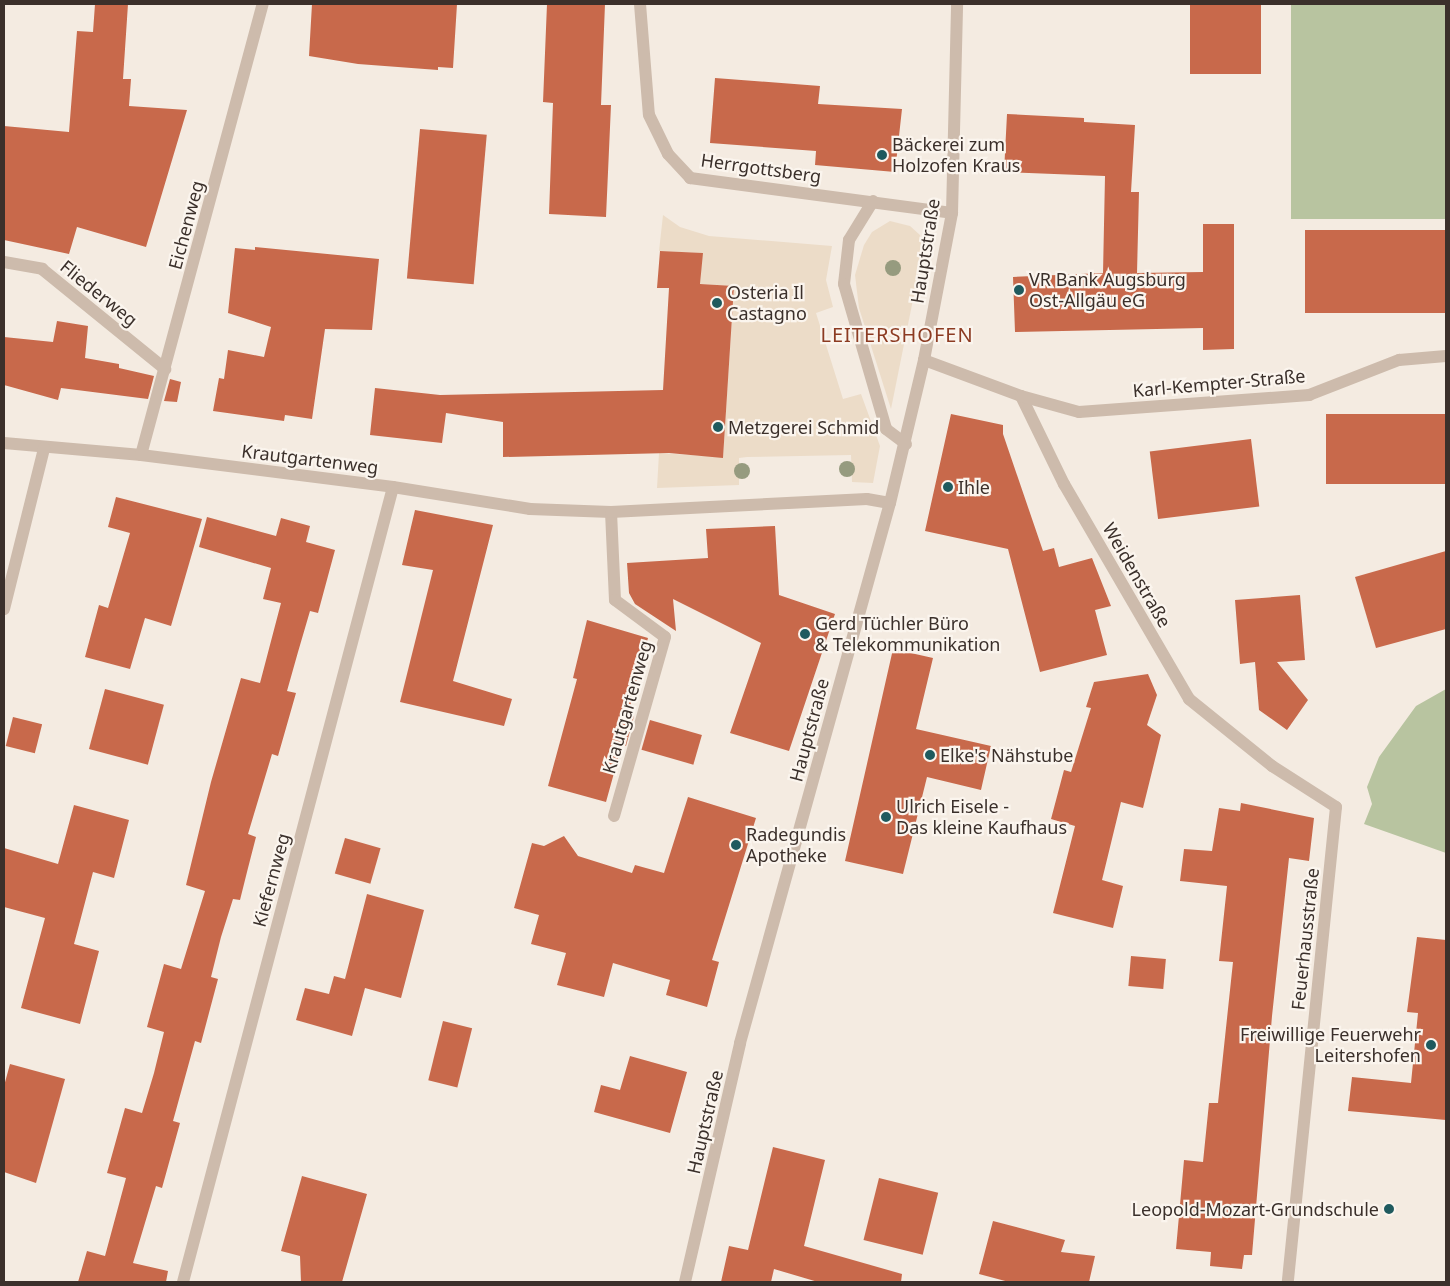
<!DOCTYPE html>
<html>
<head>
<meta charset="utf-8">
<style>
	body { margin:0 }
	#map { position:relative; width:1450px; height:1286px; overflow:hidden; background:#f4ebe1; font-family:"Noto Sans",sans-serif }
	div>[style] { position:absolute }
	.green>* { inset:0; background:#b8c4a0; transform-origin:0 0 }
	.plaza>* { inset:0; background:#ecdcc8 }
	.building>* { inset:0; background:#c8694b; transform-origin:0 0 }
	.service>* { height:12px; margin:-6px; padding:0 6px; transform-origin:6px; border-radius:6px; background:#cdbbac }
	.minor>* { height:12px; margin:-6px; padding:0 6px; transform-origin:6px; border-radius:6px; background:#cdbbac }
	.trees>* { width:16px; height:16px; margin:-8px; border-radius:50%; background:#969b7f }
	.dots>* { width:14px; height:14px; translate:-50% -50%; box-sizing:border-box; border:2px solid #fbf5ee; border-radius:50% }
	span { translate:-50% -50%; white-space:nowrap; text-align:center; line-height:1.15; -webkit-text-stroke:4.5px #fbf5ee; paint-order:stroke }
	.poi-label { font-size:18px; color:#3b302b }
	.left { translate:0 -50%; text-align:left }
	.right { translate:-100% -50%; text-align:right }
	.street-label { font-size:18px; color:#3b302b }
	.quarter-label { font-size:20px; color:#8c3b22; letter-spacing:1px }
	.frame { position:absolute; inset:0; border:5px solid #3b302b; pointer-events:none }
</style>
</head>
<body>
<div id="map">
	<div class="green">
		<div style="left:1291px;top:4px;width:155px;height:215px"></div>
		<div style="clip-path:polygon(1446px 689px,1446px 853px,1364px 824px,1372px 804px,1367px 787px,1379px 757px,1416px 706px)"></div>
	</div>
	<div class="plaza">
		<div style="clip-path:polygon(663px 215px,680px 227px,709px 236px,832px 246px,826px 280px,833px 307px,816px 313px,843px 399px,861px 394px,880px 446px,873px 483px,852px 482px,851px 455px,747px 457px,739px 458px,739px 485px,657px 488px,659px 453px,723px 457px,734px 286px,700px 284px,702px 253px,659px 251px)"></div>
		<div style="clip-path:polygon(890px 221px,910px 226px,920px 235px,923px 250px,891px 409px,859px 308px,855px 275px,864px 245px,872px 232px)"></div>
	</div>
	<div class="building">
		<div style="clip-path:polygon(95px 4px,128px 4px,123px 79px,131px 79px,129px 106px,187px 110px,146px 247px,77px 227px,69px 254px,4px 240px,4px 126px,69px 132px,77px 31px,93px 32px)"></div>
		<div style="clip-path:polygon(312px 4px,457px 4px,453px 68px,438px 67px,438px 70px,358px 64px,309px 56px)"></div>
		<div style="clip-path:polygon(547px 4px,605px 4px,601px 105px,611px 105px,606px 217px,549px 214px,553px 103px,543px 102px)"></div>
		<div style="left:1190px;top:4px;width:71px;height:70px"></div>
		<div style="clip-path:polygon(715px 78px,820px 86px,818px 104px,902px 109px,895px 172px,815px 165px,816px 151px,710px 143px)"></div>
		<div style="clip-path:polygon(1007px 114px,1084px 118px,1084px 122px,1135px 125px,1131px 192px,1139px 192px,1137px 273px,1203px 272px,1203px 224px,1234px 224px,1234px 349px,1203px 350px,1203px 328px,1015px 332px,1013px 277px,1103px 273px,1105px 176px,1004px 172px)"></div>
		<div style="left:420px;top:129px;width:67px;height:150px;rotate:5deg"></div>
		<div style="left:1446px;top:230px;width:83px;height:141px;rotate:90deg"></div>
		<div style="clip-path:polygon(255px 247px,379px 259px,372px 330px,325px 329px,312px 419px,285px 415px,284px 421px,213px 411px,219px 378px,224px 379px,228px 350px,264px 357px,271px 327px,228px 313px,235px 248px,255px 250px)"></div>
		<div style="clip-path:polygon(660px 251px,703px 253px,700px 284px,734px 286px,723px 458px,669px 453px,503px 457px,503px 422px,446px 413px,442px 443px,370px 435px,375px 388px,440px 395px,663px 390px,669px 288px,657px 288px)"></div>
		<div style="clip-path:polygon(57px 321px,88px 326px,85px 358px,119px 364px,119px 368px,154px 376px,148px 399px,61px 388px,58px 400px,4px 385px,4px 337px,53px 342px)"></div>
		<div style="clip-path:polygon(170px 379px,181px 382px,177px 402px,164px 401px)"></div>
		<div style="clip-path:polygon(951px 414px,1003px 425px,1003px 434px,1043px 551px,1054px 548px,1059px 567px,1092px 558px,1111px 606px,1095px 610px,1107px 655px,1040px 672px,1008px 549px,925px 531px)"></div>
		<div style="left:1446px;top:414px;width:70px;height:120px;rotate:90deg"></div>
		<div style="left:1251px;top:439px;width:68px;height:102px;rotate:83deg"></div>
		<div style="clip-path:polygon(116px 497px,202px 519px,171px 626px,145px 618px,130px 669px,85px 657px,99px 605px,108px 608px,130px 533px,108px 527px)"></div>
		<div style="clip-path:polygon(415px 510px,493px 525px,453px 681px,512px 699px,504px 726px,400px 702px,433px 570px,402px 565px)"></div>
		<div style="clip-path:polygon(207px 517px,276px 536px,281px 518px,310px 526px,306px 542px,335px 550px,318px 613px,310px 611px,298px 652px,287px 691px,296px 693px,278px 756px,272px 754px,248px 834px,256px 837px,248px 868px,240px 900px,233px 899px,221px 937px,211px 977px,218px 979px,201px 1043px,195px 1041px,173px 1121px,180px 1123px,162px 1188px,156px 1186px,133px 1263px,168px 1271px,166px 1282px,78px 1282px,87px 1251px,105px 1256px,126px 1178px,107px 1173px,125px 1108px,142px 1113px,154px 1073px,164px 1032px,147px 1027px,164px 964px,181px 969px,205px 891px,186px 885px,211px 782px,241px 678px,260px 683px,281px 603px,263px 599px,271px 568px,199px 547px)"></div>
		<div style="clip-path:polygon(775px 526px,779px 595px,835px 614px,789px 751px,730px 733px,761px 643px,673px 599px,676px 631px,635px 604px,629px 593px,627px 563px,708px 558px,706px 529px)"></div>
		<div style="clip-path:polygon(1446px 551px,1446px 629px,1376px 648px,1355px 577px)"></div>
		<div style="clip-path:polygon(1300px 595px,1305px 660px,1277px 662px,1308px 700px,1287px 730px,1259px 710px,1255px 662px,1240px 664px,1235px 600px)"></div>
		<div style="clip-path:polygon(587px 620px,648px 638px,628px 714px,634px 716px,626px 746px,622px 744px,606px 802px,548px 786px,577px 679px,573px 678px)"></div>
		<div style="clip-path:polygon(893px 649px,933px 658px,916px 729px,991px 746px,981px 790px,927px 777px,903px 874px,845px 861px)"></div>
		<div style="clip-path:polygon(1148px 674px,1157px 695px,1147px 725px,1161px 735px,1143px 808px,1121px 802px,1102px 880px,1123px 886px,1113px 928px,1053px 913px,1075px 826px,1051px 819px,1064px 770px,1071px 772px,1091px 708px,1086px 707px,1094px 682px)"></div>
		<div style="left:105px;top:689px;width:61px;height:62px;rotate:15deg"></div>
		<div style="left:13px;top:717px;width:30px;height:30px;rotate:14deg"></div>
		<div style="left:650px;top:720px;width:54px;height:31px;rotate:16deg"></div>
		<div style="clip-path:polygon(688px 797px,756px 818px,712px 960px,719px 962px,707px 1007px,666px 995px,670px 980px,613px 963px,604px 997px,557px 985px,566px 953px,531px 944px,539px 915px,514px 908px,532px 843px,544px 846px,564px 836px,578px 856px,632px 873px,635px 865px,664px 873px)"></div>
		<div style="clip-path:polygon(1241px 803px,1314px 818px,1309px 861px,1289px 858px,1272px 1016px,1252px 1255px,1244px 1255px,1242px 1269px,1210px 1266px,1211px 1252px,1176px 1249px,1184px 1160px,1203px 1162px,1209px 1103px,1218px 1103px,1233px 962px,1219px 961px,1227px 886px,1180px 881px,1184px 849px,1212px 851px,1219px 808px,1240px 811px)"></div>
		<div style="clip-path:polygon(74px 805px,129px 820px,114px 878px,93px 872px,74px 944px,99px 951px,80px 1024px,21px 1008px,45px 918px,4px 907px,4px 848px,58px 864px)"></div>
		<div style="left:345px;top:838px;width:37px;height:37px;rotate:16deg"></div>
		<div style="clip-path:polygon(367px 894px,424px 910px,401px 998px,365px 988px,352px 1036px,296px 1020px,305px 988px,329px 994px,334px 976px,345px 979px)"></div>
		<div style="clip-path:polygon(1417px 937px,1446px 940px,1446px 1120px,1348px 1111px,1352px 1077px,1411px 1083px,1418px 1013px,1407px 1012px)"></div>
		<div style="left:1131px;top:956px;width:35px;height:30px;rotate:5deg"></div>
		<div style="left:443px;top:1021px;width:30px;height:61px;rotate:14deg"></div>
		<div style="clip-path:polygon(630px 1056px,687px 1072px,670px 1133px,594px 1112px,601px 1085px,620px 1090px)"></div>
		<div style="clip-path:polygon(10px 1064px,65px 1079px,36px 1183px,4px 1172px,4px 1086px)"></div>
		<div style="clip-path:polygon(773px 1147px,825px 1160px,804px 1246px,902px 1274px,901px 1282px,818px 1282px,774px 1269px,771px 1282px,721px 1282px,729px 1246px,748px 1250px)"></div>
		<div style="clip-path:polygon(302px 1176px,367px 1194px,342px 1282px,301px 1282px,300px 1256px,281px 1251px)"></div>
		<div style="left:879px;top:1178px;width:61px;height:64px;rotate:14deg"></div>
		<div style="clip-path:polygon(993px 1221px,1065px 1240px,1061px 1252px,1095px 1256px,1089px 1282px,1009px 1282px,979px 1274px)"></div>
	</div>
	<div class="service">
		<div style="left:873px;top:201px;width:46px;rotate:121.6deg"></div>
		<div style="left:849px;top:240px;width:44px;rotate:96.5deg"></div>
		<div style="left:844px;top:284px;width:151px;rotate:73.8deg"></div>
		<div style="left:886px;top:429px;width:25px;rotate:37deg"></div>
		<div style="left:4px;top:262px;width:39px;rotate:10deg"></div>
		<div style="left:42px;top:269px;width:159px;rotate:39.1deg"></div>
		<div style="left:611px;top:512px;width:88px;rotate:87.4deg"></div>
		<div style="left:615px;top:600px;width:62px;rotate:36.5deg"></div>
		<div style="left:665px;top:637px;width:186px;rotate:105.9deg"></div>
	</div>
	<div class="minor">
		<div style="left:640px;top:4px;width:111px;rotate:85.4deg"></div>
		<div style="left:649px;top:115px;width:43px;rotate:64deg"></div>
		<div style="left:668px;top:154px;width:33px;rotate:47deg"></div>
		<div style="left:690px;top:178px;width:264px;rotate:7.6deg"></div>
		<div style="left:924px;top:360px;width:103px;rotate:20.4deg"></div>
		<div style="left:1021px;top:396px;width:98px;rotate:64deg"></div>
		<div style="left:1064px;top:484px;width:249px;rotate:59.8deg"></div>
		<div style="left:1189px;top:699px;width:107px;rotate:38.9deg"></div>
		<div style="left:1272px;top:766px;width:76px;rotate:32.6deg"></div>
		<div style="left:1336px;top:807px;width:477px;rotate:95.8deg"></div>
		<div style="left:1021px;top:396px;width:60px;rotate:15.4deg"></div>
		<div style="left:1079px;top:412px;width:231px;rotate:-4.2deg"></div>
		<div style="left:1309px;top:395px;width:97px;rotate:-21.3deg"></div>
		<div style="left:1399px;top:360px;width:47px;rotate:-4.9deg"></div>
		<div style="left:4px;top:443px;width:138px;rotate:5deg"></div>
		<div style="left:141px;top:455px;width:254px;rotate:7.2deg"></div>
		<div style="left:393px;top:487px;width:139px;rotate:9.1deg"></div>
		<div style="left:530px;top:509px;width:81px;rotate:2.1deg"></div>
		<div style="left:611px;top:512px;width:256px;rotate:-2.9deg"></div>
		<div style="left:867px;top:499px;width:23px;rotate:10deg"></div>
		<div style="left:141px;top:455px;width:467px;rotate:-74.9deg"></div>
		<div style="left:4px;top:609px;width:166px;rotate:-76deg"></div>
		<div style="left:183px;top:1282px;width:822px;rotate:-75.2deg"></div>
		<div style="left:685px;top:1282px;width:245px;rotate:-77deg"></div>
		<div style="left:740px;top:1043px;width:560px;rotate:-74.48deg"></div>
		<div style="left:890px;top:503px;width:147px;rotate:-76.6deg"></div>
		<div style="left:924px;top:360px;width:150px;rotate:-79.2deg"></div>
		<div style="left:952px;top:213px;width:209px;rotate:-88.6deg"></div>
	</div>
	<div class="trees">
		<div style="left:893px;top:268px"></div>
		<div style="left:847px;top:469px"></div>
		<div style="left:742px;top:471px"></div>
	</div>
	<div class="dots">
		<div style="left:882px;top:155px;background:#1f5a5e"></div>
		<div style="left:1019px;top:290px;background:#1f5a5e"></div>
		<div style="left:717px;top:303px;background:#1f5a5e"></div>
		<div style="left:718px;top:427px;background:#1f5a5e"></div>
		<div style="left:948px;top:487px;background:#1f5a5e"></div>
		<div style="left:805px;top:634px;background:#1f5a5e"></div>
		<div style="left:930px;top:755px;background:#1f5a5e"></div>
		<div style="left:886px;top:817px;background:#1f5a5e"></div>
		<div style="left:736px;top:845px;background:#1f5a5e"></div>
		<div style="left:1431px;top:1045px;background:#1f5a5e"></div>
		<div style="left:1389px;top:1209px;background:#1f5a5e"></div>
	</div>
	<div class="poi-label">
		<span class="left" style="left:892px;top:155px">Bäckerei zum<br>Holzofen Kraus</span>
		<span class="left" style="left:1029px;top:290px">VR Bank Augsburg<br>Ost-Allgäu eG</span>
		<span class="left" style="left:727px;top:303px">Osteria Il<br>Castagno</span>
		<span class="left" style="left:728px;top:427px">Metzgerei Schmid</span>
		<span class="left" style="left:958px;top:487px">Ihle</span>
		<span class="left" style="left:815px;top:634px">Gerd Tüchler Büro<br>&amp; Telekommunikation</span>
		<span class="left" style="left:940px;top:755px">Elke's Nähstube</span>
		<span class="left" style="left:896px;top:817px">Ulrich Eisele -<br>Das kleine Kaufhaus</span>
		<span class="left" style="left:746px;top:845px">Radegundis<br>Apotheke</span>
		<span class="right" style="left:1421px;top:1045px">Freiwillige Feuerwehr<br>Leitershofen</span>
		<span class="right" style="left:1379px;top:1209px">Leopold-Mozart-Grundschule</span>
	</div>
	<div class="street-label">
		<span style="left:761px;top:168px;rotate:8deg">Herrgottsberg</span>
		<span style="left:186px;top:225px;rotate:-75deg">Eichenweg</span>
		<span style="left:925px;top:251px;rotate:-81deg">Hauptstraße</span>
		<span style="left:99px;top:293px;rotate:39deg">Fliederweg</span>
		<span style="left:1219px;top:383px;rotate:-5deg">Karl-Kempter-Straße</span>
		<span style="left:310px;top:459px;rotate:7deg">Krautgartenweg</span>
		<span style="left:1137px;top:575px;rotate:60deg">Weidenstraße</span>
		<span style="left:627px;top:707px;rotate:-74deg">Krautgartenweg</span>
		<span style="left:809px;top:730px;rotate:-75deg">Hauptstraße</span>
		<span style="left:271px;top:880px;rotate:-75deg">Kiefernweg</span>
		<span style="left:1305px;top:939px;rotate:-84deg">Feuerhausstraße</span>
		<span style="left:705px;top:1122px;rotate:-77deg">Hauptstraße</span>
	</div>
	<div class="quarter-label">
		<span style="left:897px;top:334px">LEITERSHOFEN</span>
	</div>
	<div class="frame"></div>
</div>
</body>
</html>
